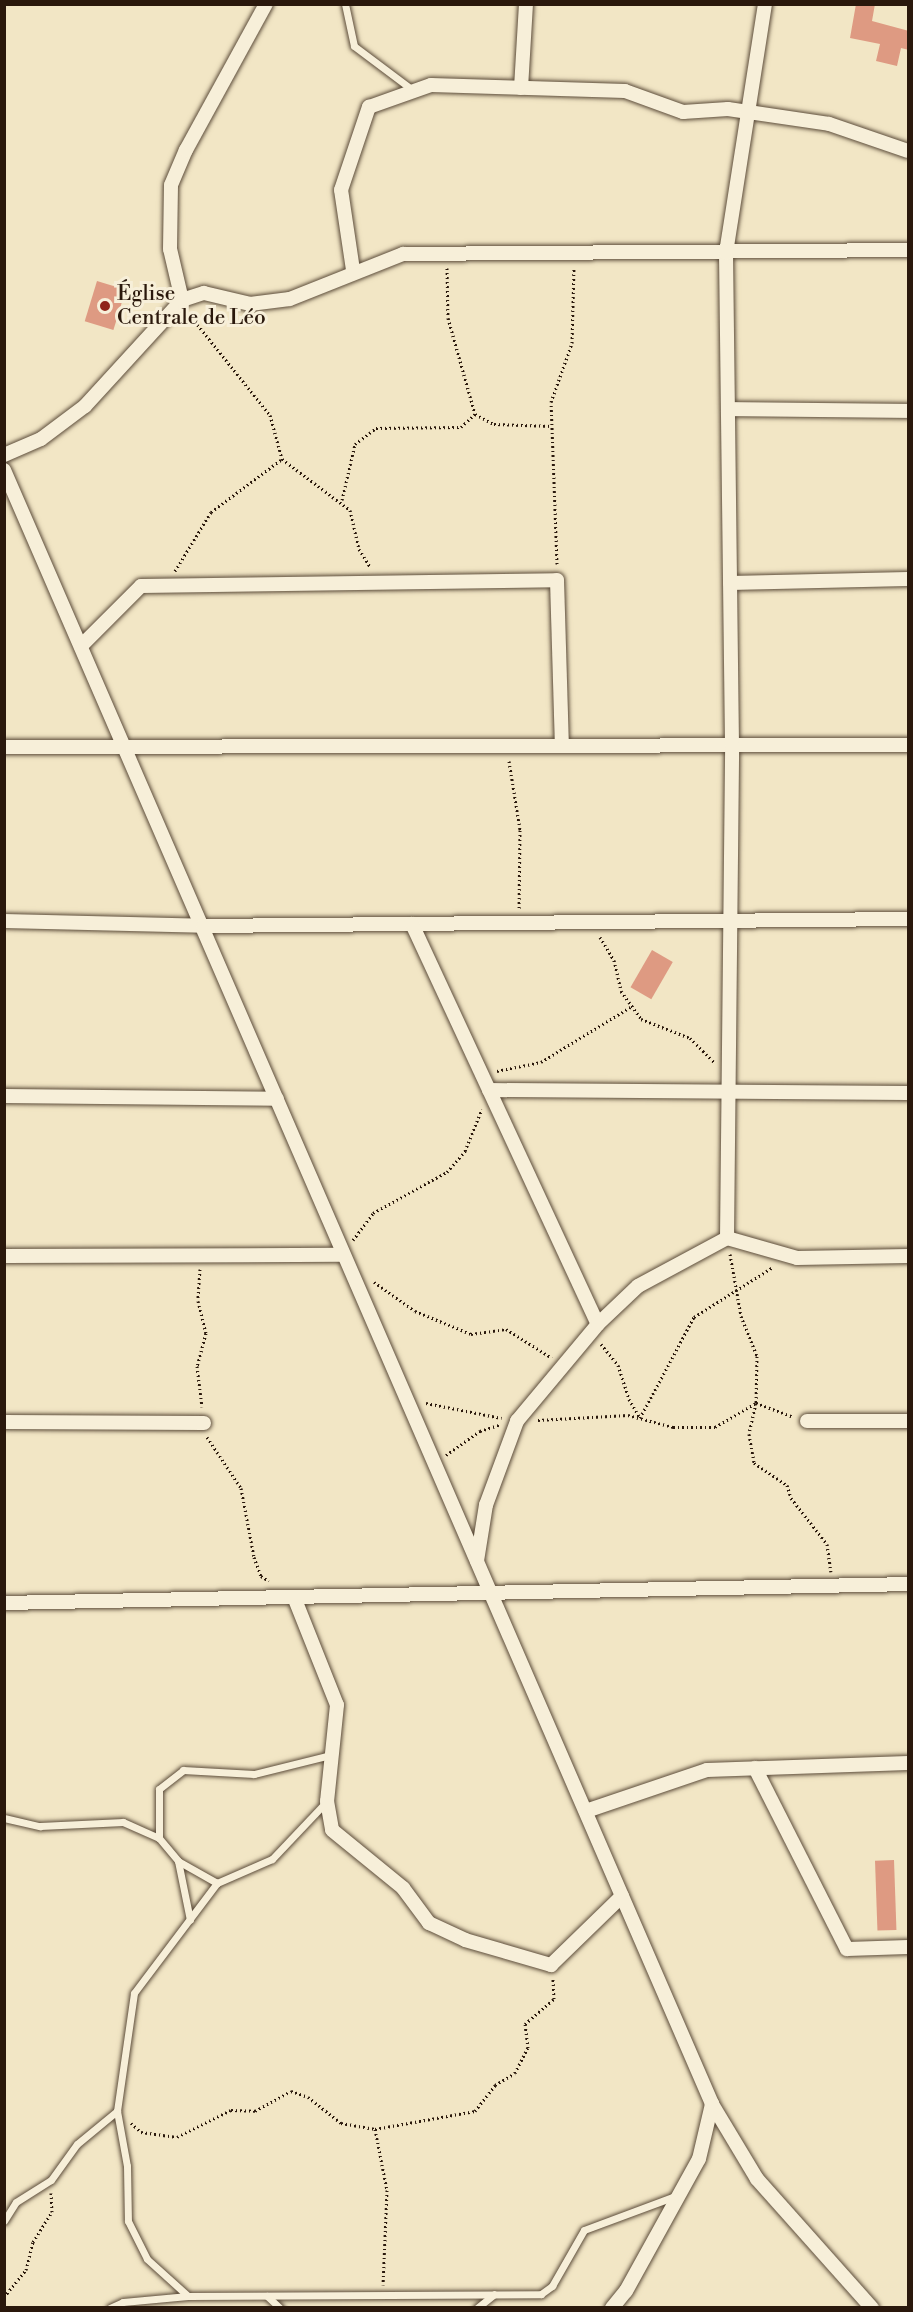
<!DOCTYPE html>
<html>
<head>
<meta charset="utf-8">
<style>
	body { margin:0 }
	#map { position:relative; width:913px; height:2312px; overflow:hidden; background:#f2e6c5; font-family:"Libre Bodoni",serif }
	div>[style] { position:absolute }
	.building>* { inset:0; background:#de9a82; transform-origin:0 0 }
	.path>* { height:3px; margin-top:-1.5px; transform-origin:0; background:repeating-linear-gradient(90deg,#2a180c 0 1.5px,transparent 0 4.5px) }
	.roads { filter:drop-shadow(0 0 2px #5c4c3a) drop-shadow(0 0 2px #5c4c3a) }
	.service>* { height:7px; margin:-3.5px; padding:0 3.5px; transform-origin:3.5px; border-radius:3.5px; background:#f7efd9 }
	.minor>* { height:14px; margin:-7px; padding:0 7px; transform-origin:7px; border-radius:7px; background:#f7efd9 }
	.dots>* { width:16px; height:16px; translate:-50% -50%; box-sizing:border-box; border:3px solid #f7efd9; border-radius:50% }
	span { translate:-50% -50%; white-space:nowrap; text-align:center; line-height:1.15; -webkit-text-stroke:6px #f7efd9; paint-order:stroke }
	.poi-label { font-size:21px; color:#2a180c }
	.left { translate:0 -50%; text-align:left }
	.frame { position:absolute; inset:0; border:6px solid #2a180c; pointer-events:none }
</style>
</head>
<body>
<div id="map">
	<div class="building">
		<div style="clip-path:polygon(856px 4px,875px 4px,872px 21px,909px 31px,909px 50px,901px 48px,897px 66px,876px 61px,880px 44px,850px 38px)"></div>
		<div style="left:97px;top:281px;width:30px;height:42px;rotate:17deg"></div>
		<div style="left:652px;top:950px;width:24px;height:43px;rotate:30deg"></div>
		<div style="left:894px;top:1860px;width:70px;height:19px;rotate:88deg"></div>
	</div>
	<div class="path">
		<div style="left:447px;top:268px;width:50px;rotate:88.9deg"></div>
		<div style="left:448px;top:318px;width:100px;rotate:74.3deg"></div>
		<div style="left:475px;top:414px;width:21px;rotate:28deg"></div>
		<div style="left:494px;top:424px;width:58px;rotate:2deg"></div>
		<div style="left:189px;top:314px;width:129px;rotate:51.3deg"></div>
		<div style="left:270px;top:415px;width:46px;rotate:74.7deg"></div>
		<div style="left:282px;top:459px;width:85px;rotate:36.9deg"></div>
		<div style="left:350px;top:510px;width:40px;rotate:77deg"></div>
		<div style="left:359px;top:549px;width:22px;rotate:58deg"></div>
		<div style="left:342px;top:500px;width:57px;rotate:-76.9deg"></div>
		<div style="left:355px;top:444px;width:26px;rotate:-37deg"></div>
		<div style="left:376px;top:428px;width:85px;rotate:-0.7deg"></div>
		<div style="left:461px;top:427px;width:19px;rotate:-43deg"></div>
		<div style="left:557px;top:564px;width:162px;rotate:-92.1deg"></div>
		<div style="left:551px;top:402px;width:63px;rotate:-70.4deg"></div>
		<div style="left:572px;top:343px;width:74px;rotate:-88.5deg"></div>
		<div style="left:175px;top:571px;width:69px;rotate:-58.6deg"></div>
		<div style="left:211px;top:512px;width:89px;rotate:-36.7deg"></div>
		<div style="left:509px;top:761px;width:70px;rotate:80.9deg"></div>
		<div style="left:520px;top:830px;width:80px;rotate:90.7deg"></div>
		<div style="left:600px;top:937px;width:27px;rotate:59deg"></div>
		<div style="left:614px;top:960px;width:32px;rotate:77deg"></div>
		<div style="left:621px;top:991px;width:34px;rotate:54deg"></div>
		<div style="left:641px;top:1019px;width:53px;rotate:21.2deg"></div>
		<div style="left:690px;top:1038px;width:34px;rotate:45deg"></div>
		<div style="left:497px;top:1071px;width:45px;rotate:-11.6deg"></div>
		<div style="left:541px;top:1062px;width:107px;rotate:-31.6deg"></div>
		<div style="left:353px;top:1240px;width:34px;rotate:-53deg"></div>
		<div style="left:373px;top:1213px;width:85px;rotate:-29deg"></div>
		<div style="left:447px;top:1172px;width:28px;rotate:-49deg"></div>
		<div style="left:465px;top:1151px;width:45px;rotate:-68deg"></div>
		<div style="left:730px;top:1254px;width:63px;rotate:79.9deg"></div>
		<div style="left:741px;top:1316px;width:43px;rotate:68.2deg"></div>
		<div style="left:757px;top:1356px;width:47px;rotate:91.2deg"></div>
		<div style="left:756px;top:1403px;width:32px;rotate:103deg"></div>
		<div style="left:749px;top:1434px;width:29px;rotate:80deg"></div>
		<div style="left:754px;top:1463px;width:40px;rotate:34deg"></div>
		<div style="left:787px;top:1485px;width:14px;rotate:73deg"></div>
		<div style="left:791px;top:1498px;width:58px;rotate:52deg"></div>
		<div style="left:827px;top:1544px;width:28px;rotate:82deg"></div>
		<div style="left:200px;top:1269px;width:32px;rotate:94deg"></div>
		<div style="left:198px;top:1301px;width:33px;rotate:76deg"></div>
		<div style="left:206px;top:1333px;width:34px;rotate:105deg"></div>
		<div style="left:197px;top:1366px;width:41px;rotate:83deg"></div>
		<div style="left:374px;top:1282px;width:50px;rotate:35.3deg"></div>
		<div style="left:415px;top:1311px;width:61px;rotate:22.3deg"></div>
		<div style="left:471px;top:1334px;width:35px;rotate:-8deg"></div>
		<div style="left:506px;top:1329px;width:54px;rotate:32.2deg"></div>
		<div style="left:601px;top:1344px;width:27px;rotate:51deg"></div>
		<div style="left:618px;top:1365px;width:36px;rotate:72deg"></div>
		<div style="left:629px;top:1399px;width:22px;rotate:60deg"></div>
		<div style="left:426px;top:1403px;width:77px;rotate:11.2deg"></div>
		<div style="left:640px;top:1418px;width:115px;rotate:-61.9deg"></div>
		<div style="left:694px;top:1317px;width:93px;rotate:-32.3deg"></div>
		<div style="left:538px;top:1420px;width:90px;rotate:-3.2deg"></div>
		<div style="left:628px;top:1415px;width:47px;rotate:14.9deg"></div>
		<div style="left:673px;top:1427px;width:42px"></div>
		<div style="left:715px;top:1427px;width:48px;rotate:-30.3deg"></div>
		<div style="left:756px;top:1403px;width:40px;rotate:20.2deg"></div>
		<div style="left:207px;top:1437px;width:61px;rotate:56.3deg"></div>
		<div style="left:241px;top:1488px;width:70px;rotate:79.3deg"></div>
		<div style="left:254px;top:1557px;width:20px;rotate:70deg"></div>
		<div style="left:261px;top:1576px;width:9px;rotate:32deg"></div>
		<div style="left:446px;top:1455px;width:42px;rotate:-35.2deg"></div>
		<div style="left:480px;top:1431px;width:20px;rotate:-18deg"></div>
		<div style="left:131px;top:2123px;width:13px;rotate:42deg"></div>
		<div style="left:141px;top:2132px;width:36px;rotate:8deg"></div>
		<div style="left:177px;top:2137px;width:60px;rotate:-26.6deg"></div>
		<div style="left:231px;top:2110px;width:24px;rotate:2deg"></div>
		<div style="left:255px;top:2111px;width:41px;rotate:-29.1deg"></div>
		<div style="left:291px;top:2091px;width:18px;rotate:19deg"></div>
		<div style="left:308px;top:2097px;width:42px;rotate:38.2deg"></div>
		<div style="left:341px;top:2123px;width:35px;rotate:10deg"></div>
		<div style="left:375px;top:2129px;width:102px;rotate:-10.2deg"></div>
		<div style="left:475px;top:2111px;width:33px;rotate:-52deg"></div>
		<div style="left:495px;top:2085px;width:23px;rotate:-31deg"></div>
		<div style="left:515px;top:2073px;width:28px;rotate:-63deg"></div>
		<div style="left:528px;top:2048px;width:24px;rotate:-97deg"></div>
		<div style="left:525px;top:2024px;width:38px;rotate:-41deg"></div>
		<div style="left:554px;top:1999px;width:20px;rotate:-93deg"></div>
		<div style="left:375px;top:2129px;width:62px;rotate:78.9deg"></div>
		<div style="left:387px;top:2190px;width:95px;rotate:92.4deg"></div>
		<div style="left:4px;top:2297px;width:35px;rotate:-51deg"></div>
		<div style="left:26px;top:2270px;width:29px;rotate:-76deg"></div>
		<div style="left:33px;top:2242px;width:36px;rotate:-58deg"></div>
		<div style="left:52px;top:2212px;width:19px;rotate:-93deg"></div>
	</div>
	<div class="roads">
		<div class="service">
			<div style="left:345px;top:4px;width:43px;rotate:77.9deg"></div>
			<div style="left:354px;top:46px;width:75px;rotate:36.9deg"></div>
			<div style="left:4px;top:1818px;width:37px;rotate:13deg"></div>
			<div style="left:40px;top:1826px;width:83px;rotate:-2.8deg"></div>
			<div style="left:123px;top:1822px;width:39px;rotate:24deg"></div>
			<div style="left:159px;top:1838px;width:30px;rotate:50deg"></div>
			<div style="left:178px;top:1861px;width:60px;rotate:78.5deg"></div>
			<div style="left:159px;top:1838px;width:49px;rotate:-90deg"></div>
			<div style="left:159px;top:1789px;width:31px;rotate:-38deg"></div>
			<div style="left:183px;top:1770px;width:71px;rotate:3.2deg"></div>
			<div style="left:254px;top:1774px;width:79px;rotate:-13.9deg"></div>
			<div style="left:178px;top:1861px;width:45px;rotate:29.4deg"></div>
			<div style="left:117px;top:2111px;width:56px;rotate:79.7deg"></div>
			<div style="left:127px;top:2166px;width:55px;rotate:89deg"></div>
			<div style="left:128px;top:2221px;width:42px;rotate:63.4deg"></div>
			<div style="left:147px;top:2259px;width:55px;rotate:42.1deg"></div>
			<div style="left:188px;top:2296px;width:353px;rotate:-0.3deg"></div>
			<div style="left:541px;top:2294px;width:14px;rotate:-36deg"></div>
			<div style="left:552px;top:2286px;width:64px;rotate:-60.3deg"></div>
			<div style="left:584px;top:2230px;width:100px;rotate:-20.4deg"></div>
			<div style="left:4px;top:2221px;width:22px;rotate:-58deg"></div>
			<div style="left:16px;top:2202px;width:41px;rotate:-32.2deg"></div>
			<div style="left:51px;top:2180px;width:44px;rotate:-54.2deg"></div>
			<div style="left:77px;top:2144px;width:52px;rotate:-39.5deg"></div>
			<div style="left:117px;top:2111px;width:119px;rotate:-81.8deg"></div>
			<div style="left:134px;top:1993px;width:138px;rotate:-53deg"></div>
			<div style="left:217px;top:1883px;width:60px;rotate:-23.6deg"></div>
			<div style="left:272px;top:1859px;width:80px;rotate:-46.5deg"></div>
			<div style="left:267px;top:2296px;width:18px;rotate:43deg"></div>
			<div style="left:110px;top:2308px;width:14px;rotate:-25deg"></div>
			<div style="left:123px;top:2302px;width:65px;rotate:-5.3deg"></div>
			<div style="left:477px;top:2308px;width:22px;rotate:-39deg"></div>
		</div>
		<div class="minor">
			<div style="left:521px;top:88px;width:84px;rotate:-86.6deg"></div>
			<div style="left:353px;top:270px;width:81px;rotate:-98.5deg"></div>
			<div style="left:341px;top:190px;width:88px;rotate:-71.4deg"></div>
			<div style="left:369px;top:107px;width:66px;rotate:-19.5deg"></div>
			<div style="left:431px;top:85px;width:194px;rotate:1.8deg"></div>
			<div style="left:625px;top:91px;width:62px;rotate:19.9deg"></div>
			<div style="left:683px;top:112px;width:45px;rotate:-3.8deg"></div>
			<div style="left:728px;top:109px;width:102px;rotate:8.4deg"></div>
			<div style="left:829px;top:124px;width:83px;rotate:18.9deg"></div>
			<div style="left:182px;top:300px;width:52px;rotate:-103.2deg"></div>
			<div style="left:170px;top:249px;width:64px;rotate:-89.1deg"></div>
			<div style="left:171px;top:185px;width:38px;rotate:-67deg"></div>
			<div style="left:186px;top:150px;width:166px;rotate:-61.3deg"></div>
			<div style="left:728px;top:409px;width:180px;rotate:0.6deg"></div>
			<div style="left:4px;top:455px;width:40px;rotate:-23.4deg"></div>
			<div style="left:41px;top:439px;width:55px;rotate:-36.9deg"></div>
			<div style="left:85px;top:406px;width:144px;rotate:-47.5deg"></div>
			<div style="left:182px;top:300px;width:23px;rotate:-18deg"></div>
			<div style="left:204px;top:293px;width:47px;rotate:13.4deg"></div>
			<div style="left:250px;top:304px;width:40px;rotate:-7.1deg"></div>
			<div style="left:290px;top:299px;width:122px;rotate:-21.7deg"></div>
			<div style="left:403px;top:254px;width:505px;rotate:-0.45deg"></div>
			<div style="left:4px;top:470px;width:1781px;rotate:66.57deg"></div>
			<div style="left:712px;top:2104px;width:87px;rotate:59deg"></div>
			<div style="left:757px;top:2179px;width:173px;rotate:48.3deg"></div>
			<div style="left:730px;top:583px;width:178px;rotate:-1.3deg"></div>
			<div style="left:81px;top:646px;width:85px;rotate:-45deg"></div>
			<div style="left:141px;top:586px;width:416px;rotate:-0.8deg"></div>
			<div style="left:557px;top:580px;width:164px;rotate:88.3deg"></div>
			<div style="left:4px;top:747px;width:904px;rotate:-0.13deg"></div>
			<div style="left:4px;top:921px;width:199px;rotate:1.4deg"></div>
			<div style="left:203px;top:926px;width:705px;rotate:-0.57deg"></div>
			<div style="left:412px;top:924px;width:441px;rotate:65.1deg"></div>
			<div style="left:489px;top:1090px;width:419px;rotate:0.4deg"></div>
			<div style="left:4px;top:1096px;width:273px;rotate:0.6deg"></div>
			<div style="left:727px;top:1238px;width:494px;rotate:-89.4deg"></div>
			<div style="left:732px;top:744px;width:491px;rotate:-90.7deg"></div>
			<div style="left:726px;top:253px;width:252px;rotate:-81.1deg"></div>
			<div style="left:4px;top:1256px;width:339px;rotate:-0.2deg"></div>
			<div style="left:807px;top:1421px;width:101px"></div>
			<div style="left:4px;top:1422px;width:200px;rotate:0.3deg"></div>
			<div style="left:477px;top:1561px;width:57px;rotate:-80.9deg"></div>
			<div style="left:486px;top:1505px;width:90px;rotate:-69.7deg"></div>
			<div style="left:517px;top:1421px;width:126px;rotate:-50.1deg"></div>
			<div style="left:598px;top:1324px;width:55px;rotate:-43.5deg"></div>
			<div style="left:638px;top:1286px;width:101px;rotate:-28.3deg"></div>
			<div style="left:727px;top:1238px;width:73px;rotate:15.9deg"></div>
			<div style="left:797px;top:1258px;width:111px;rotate:-1deg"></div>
			<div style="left:294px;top:1597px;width:116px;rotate:68.3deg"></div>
			<div style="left:337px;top:1705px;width:97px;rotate:95.9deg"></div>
			<div style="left:327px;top:1801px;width:29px;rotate:80deg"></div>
			<div style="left:332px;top:1830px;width:92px;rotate:39.2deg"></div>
			<div style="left:403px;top:1888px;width:44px;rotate:53.4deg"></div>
			<div style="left:429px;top:1923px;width:40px;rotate:25deg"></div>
			<div style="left:465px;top:1940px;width:90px;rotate:16.2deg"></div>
			<div style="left:551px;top:1965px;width:99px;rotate:-44.2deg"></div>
			<div style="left:4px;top:1603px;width:904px;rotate:-1.2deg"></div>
			<div style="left:755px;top:1768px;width:203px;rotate:63.1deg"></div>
			<div style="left:847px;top:1949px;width:61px;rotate:-1.9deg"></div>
			<div style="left:586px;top:1811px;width:128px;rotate:-18.7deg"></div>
			<div style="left:707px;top:1770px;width:201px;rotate:-2deg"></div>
			<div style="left:612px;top:2308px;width:22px;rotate:-51deg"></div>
			<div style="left:626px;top:2291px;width:151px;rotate:-61.1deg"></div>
			<div style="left:699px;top:2159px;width:57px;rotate:-76.7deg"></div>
		</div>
	</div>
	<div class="dots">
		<div style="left:105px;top:306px;background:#8f2418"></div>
	</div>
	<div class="poi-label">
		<span class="left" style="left:117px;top:306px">Église<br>Centrale de Léo</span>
	</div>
	<div class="frame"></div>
</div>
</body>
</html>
